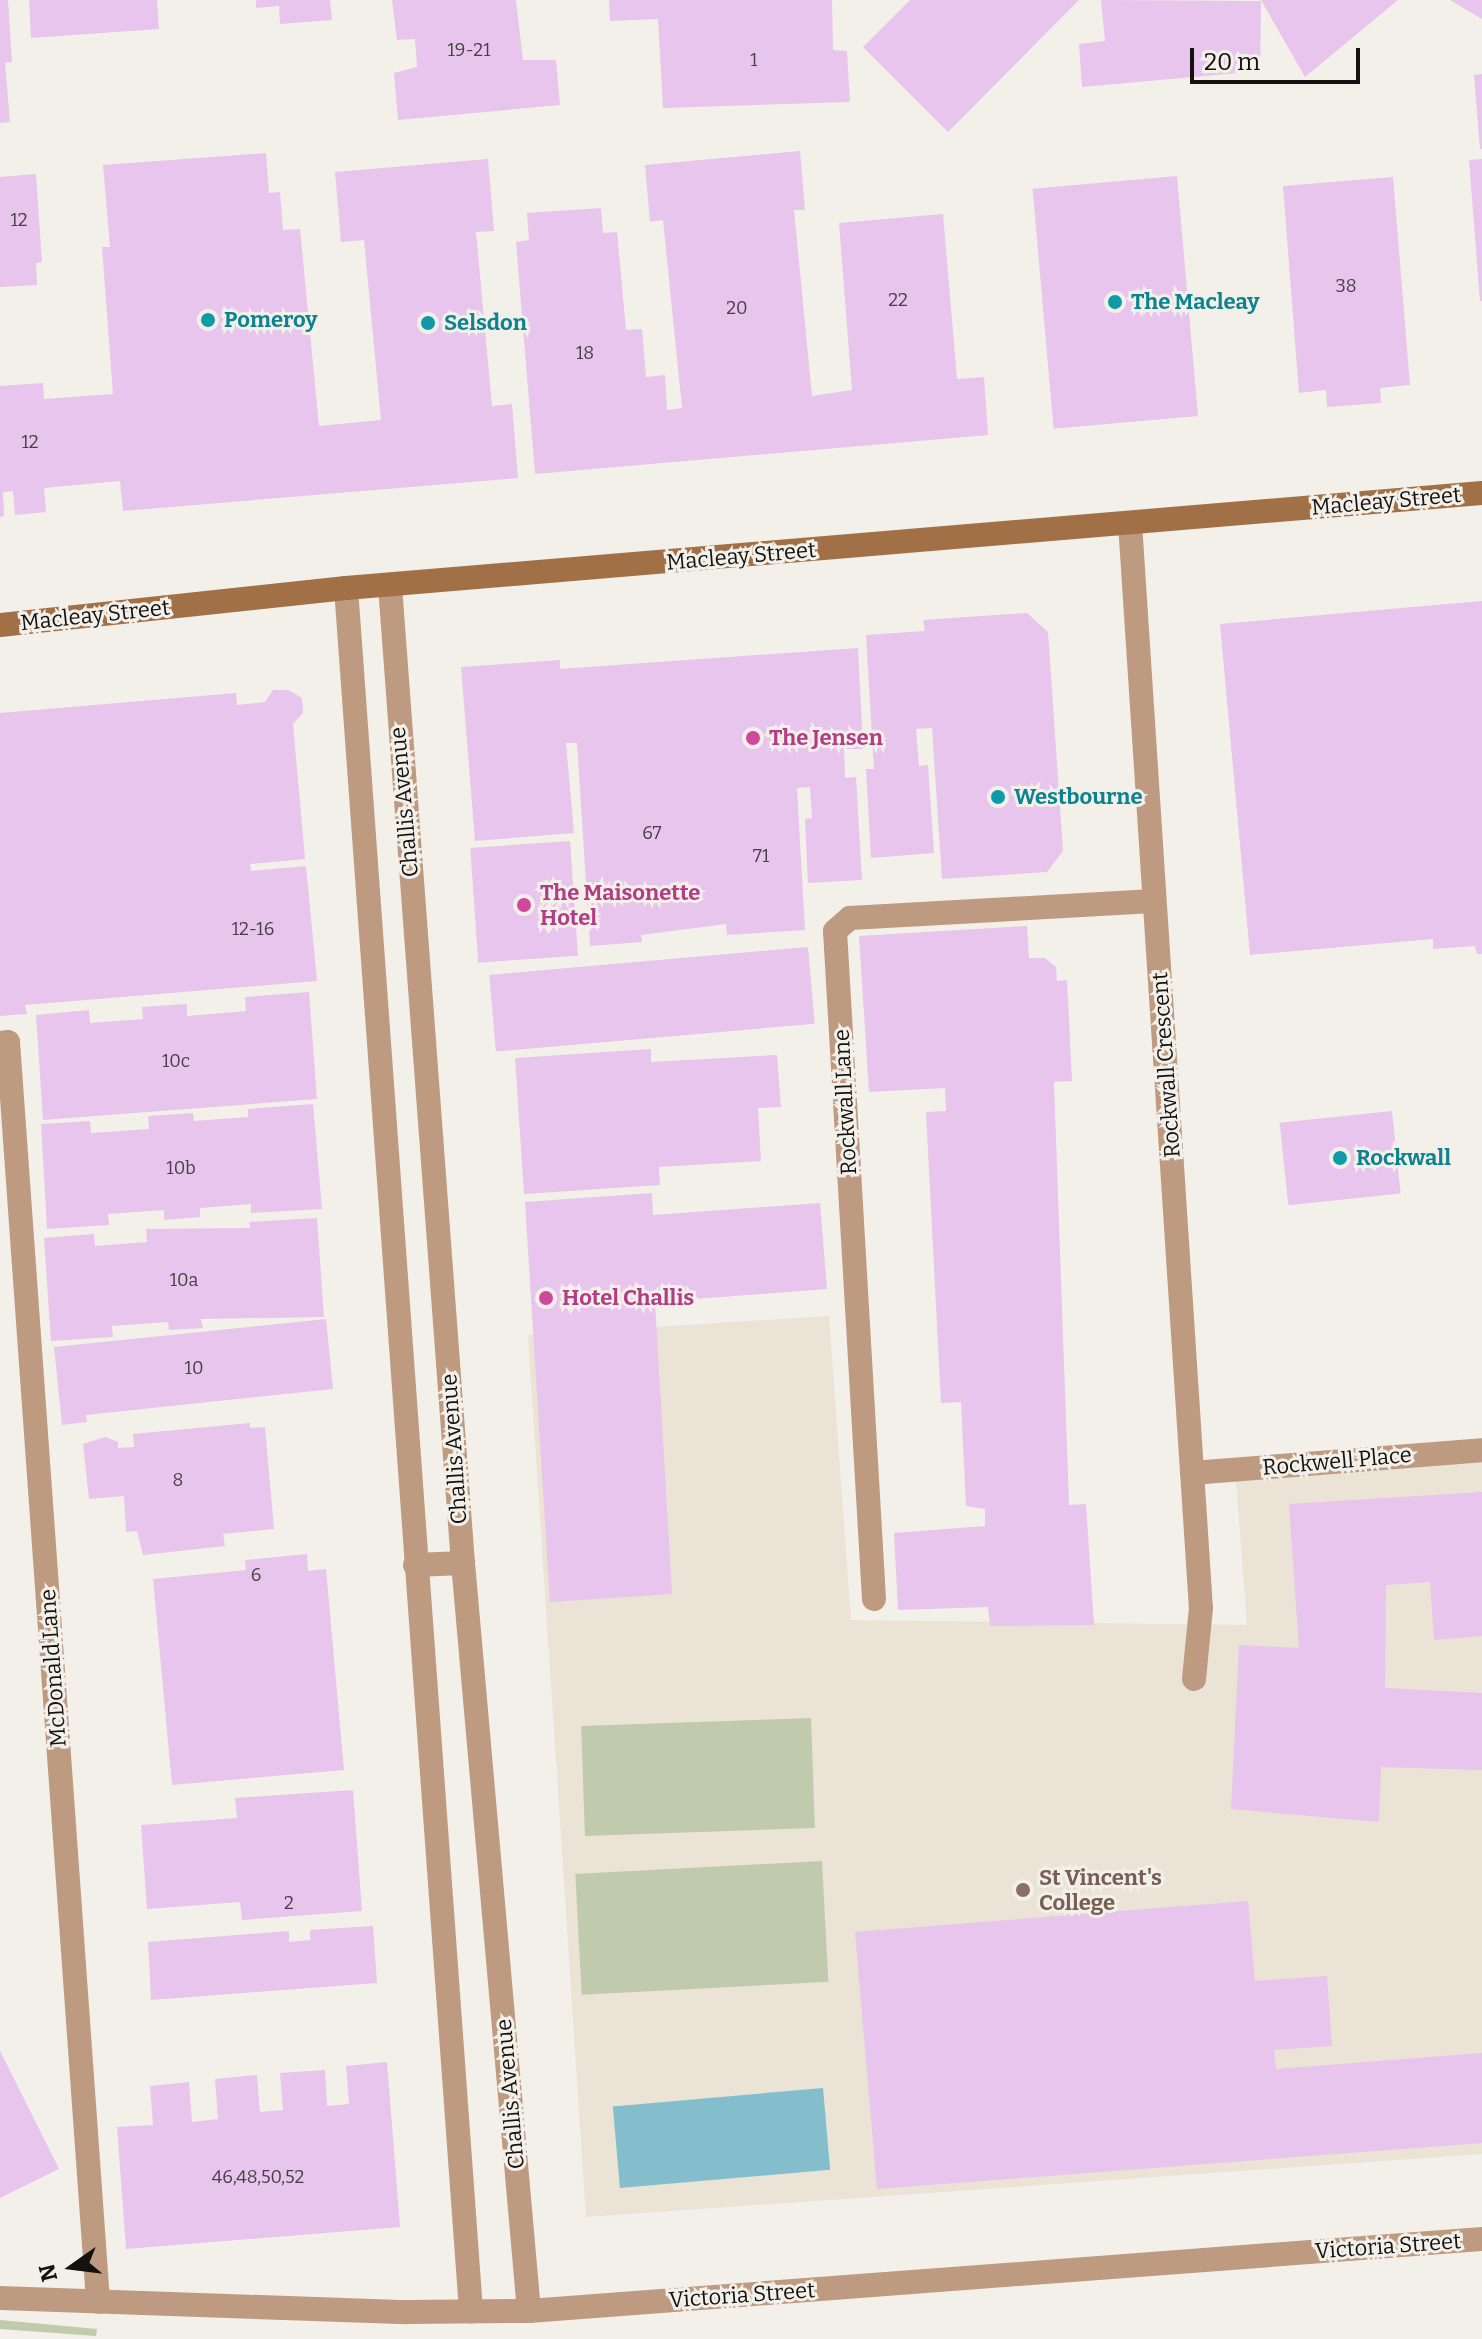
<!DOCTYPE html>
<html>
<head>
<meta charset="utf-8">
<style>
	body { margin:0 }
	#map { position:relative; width:1482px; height:2339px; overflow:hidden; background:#f3f0ea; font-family:Bitter,serif }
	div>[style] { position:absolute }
	.built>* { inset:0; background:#eae3d6 }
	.green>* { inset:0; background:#c0caac; transform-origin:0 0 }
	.water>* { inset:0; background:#84becc; transform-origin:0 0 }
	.building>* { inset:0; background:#e7c5ec; transform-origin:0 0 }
	.lane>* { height:24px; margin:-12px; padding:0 12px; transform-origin:12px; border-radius:12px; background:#bd9a80 }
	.street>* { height:24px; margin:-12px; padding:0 12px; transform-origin:12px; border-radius:12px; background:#bd9a80 }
	.secondary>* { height:24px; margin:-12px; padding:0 12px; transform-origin:12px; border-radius:12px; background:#a17047 }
	.dots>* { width:22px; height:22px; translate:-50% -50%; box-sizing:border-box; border:4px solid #f3f0ea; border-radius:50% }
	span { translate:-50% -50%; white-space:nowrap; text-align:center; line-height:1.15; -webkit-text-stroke:6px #f3f0ea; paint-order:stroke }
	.number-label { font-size:18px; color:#483f47 }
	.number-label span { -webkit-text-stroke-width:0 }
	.culture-label { font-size:22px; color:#0d838f; font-weight:700 }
	.left { translate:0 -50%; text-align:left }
	.street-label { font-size:22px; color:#131210 }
	.hotel-label { font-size:22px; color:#b23c85; font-weight:700 }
	.education-label { font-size:22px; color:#785e54; font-weight:700 }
	.north { position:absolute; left:32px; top:2227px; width:80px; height:80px; -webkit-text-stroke:6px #f3f0ea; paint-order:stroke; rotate:256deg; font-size:22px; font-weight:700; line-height:32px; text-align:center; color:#131210 }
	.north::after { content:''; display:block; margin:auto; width:28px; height:36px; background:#131210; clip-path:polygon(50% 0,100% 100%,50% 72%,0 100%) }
	.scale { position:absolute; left:1190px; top:48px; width:170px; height:36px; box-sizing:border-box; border:4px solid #131210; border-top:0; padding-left:10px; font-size:24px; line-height:28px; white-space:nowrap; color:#131210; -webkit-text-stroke:6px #f3f0ea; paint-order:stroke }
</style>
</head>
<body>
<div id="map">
	<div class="built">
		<div style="clip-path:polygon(829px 1316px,851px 1620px,1247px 1625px,1235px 1468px,1482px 1448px,1482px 2154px,586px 2217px,528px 1335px)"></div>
	</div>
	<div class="green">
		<div style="left:811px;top:1718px;width:110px;height:230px;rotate:88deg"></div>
		<div style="left:822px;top:1861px;width:121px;height:247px;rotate:87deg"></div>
		<div style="clip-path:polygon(0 2320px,97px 2329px,96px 2336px,0 2329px)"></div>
	</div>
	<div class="water">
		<div style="left:823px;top:2088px;width:82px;height:211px;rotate:85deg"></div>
	</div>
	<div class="building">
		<div style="clip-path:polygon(0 0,8px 0,12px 62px,5px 63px,10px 122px,0 123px)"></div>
		<div style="clip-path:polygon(29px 0,157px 0,159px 29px,31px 38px)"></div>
		<div style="clip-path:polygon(256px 0,330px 0,332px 20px,280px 24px,279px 6px,256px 8px)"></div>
		<div style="clip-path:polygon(392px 0,516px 0,523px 60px,556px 60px,560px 105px,398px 120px,394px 73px,417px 67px,415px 39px,397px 40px)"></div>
		<div style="clip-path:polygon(609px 0,832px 0,833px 50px,847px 51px,850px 102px,663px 108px,658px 19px,610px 21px)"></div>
		<div style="clip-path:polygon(910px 0,1079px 0,948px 132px,863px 47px)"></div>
		<div style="clip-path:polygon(1101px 0,1261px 1px,1260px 71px,1082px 87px,1079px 44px,1105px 41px)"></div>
		<div style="clip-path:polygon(1261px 0,1398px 0,1305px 77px)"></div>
		<div style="clip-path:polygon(1450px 0,1482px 0,1482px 19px)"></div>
		<div style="clip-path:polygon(1482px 74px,1482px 149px,1480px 149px,1474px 75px)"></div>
		<div style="clip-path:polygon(800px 151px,805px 210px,794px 210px,812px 396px,852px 390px,839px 223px,943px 214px,957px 379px,984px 377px,988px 435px,535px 474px,516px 242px,529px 240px,527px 213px,601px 208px,603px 233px,617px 232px,626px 330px,642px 329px,646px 377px,665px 375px,667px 410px,682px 408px,663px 220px,650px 222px,645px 165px)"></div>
		<div style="clip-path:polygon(266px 153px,269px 193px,280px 192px,283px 230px,300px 229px,319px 426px,381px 420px,364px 240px,341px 242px,335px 172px,488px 159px,494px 231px,476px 232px,492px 406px,512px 404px,518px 478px,123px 511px,120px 481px,44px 488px,46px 512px,15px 515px,13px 491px,3px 492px,4px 516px,0 517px,0 386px,43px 383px,44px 399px,113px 394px,102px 247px,110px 247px,103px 165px)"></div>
		<div style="clip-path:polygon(1482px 159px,1482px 301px,1480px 301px,1469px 160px)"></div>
		<div style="clip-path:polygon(36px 174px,42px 262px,36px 263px,37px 285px,0 287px,0 177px)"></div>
		<div style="left:1177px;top:176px;width:241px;height:145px;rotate:85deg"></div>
		<div style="clip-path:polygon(1393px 177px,1410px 385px,1380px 388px,1381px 403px,1327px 407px,1326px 390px,1299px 393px,1283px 186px)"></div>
		<div style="clip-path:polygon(1482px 601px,1482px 954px,1477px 954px,1475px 946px,1433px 949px,1433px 939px,1250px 955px,1220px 624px)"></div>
		<div style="clip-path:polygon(1027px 613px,1048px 632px,1063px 851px,1047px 872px,942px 879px,932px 728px,916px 729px,919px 766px,928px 765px,934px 853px,871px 858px,866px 769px,874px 769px,866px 635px,925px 631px,923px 620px)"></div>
		<div style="clip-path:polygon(858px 648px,863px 749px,844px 749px,845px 778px,856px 777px,862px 880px,808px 883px,805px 819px,812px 818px,810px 787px,797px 788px,805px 930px,727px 935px,726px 924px,641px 935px,642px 942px,590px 946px,577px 743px,566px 743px,574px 833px,475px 841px,461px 667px,560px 660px,560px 669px)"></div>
		<div style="clip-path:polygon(273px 690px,288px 690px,302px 698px,303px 713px,293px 724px,305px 859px,250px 864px,251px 871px,306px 866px,317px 981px,25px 1005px,27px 1014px,0 1016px,0 713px,236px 693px,237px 705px,265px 702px)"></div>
		<div style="left:570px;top:841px;width:115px;height:100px;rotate:86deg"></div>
		<div style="clip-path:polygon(1027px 926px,1029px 958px,1045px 958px,1056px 967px,1057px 981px,1067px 980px,1072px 1081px,1054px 1082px,1069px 1505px,1086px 1504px,1094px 1625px,990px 1626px,988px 1607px,898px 1610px,894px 1533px,985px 1526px,985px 1509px,966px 1506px,961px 1402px,941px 1403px,926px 1112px,946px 1111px,945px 1088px,869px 1092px,859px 936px)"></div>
		<div style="left:808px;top:947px;width:77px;height:320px;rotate:85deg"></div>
		<div style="clip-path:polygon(309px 992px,317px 1099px,43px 1120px,36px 1015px,89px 1010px,90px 1023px,143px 1019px,142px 1007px,187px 1004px,187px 1016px,246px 1011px,245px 997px)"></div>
		<div style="clip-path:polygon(651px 1049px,651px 1062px,777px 1055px,781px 1107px,758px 1108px,761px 1161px,659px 1167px,660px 1185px,524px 1194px,515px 1058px)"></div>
		<div style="clip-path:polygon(313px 1104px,322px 1209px,251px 1213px,251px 1204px,200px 1208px,200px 1217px,164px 1220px,164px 1210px,108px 1214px,109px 1225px,47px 1229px,41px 1124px,90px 1121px,91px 1133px,149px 1129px,148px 1116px,193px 1113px,194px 1121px,248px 1117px,248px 1109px)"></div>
		<div style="left:1392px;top:1111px;width:83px;height:113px;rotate:84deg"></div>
		<div style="clip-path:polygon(652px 1193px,653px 1215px,820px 1203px,827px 1289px,655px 1302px,672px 1594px,550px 1602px,525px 1202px)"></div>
		<div style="clip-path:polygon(317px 1218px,324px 1317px,201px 1319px,203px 1328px,169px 1330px,168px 1322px,112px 1326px,113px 1337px,51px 1341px,44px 1238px,94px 1234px,95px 1246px,147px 1242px,146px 1229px,250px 1228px,249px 1222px)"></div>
		<div style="clip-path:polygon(326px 1319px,333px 1389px,86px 1415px,87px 1422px,62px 1425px,54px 1347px)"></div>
		<div style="clip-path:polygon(250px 1423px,250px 1428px,265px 1427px,274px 1529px,223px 1534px,225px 1546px,143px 1555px,137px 1531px,126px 1532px,124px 1496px,89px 1499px,83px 1444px,105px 1437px,118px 1442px,118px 1448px,134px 1447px,133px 1434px)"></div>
		<div style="clip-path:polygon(1482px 1492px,1482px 1636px,1434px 1640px,1430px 1582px,1386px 1585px,1385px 1688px,1482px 1693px,1482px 1770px,1381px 1767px,1379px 1822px,1231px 1809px,1239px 1645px,1299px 1648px,1289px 1504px)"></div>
		<div style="clip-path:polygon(307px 1554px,308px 1571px,326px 1569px,344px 1770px,172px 1785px,153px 1579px,246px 1570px,245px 1560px)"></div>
		<div style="clip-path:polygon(353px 1790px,362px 1911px,242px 1920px,240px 1902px,147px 1909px,141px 1825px,237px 1818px,235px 1798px)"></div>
		<div style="clip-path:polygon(1248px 1901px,1255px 1981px,1327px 1976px,1332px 2046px,1274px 2050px,1276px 2069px,1482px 2053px,1482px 2143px,877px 2189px,855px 1932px)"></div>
		<div style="clip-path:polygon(373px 1926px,377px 1983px,151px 2000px,148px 1942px,289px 1931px,289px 1942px,310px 1940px,310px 1930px)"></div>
		<div style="clip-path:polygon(0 2051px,59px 2169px,0 2198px)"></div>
		<div style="clip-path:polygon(387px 2062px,400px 2227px,126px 2249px,117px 2127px,153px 2125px,150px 2086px,189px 2082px,192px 2122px,218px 2119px,215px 2079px,257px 2075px,260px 2112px,283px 2110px,280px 2073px,325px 2070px,327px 2106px,349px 2104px,346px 2066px)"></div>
	</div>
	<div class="lane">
		<div style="left:0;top:1043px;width:8px;rotate:-7deg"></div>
		<div style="left:8px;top:1042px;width:1263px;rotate:85.91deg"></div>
		<div style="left:415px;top:1565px;width:48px;rotate:-2.4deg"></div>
		<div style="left:874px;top:1599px;width:669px;rotate:-93.34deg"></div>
		<div style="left:835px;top:931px;width:20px;rotate:-41deg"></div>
		<div style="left:850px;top:918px;width:304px;rotate:-3.2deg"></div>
		<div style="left:1194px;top:1679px;width:71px;rotate:-84.4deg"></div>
	</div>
	<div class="street">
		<div style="left:1130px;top:523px;width:1087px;rotate:86.26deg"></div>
		<div style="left:390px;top:586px;width:980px;rotate:85.73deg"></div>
		<div style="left:463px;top:1563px;width:751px;rotate:84.96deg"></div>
		<div style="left:346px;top:588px;width:1728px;rotate:85.85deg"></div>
		<div style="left:1192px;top:1473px;width:291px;rotate:-4.5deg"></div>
		<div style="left:0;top:2298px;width:407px;rotate:2deg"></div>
		<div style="left:407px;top:2312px;width:122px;rotate:-0.5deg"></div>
		<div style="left:529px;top:2311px;width:956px;rotate:-4.32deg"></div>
	</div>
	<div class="secondary">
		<div style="left:0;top:625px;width:348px;rotate:-6.1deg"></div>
		<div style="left:346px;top:588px;width:1140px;rotate:-4.78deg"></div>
	</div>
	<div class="dots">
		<div style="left:1115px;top:302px;background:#0f9aa8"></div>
		<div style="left:208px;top:320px;background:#0f9aa8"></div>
		<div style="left:428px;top:323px;background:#0f9aa8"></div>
		<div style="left:753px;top:738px;background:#d1479c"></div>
		<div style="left:998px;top:797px;background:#0f9aa8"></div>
		<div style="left:524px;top:905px;background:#d1479c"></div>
		<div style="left:1340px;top:1158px;background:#0f9aa8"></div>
		<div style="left:546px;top:1298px;background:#d1479c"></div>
		<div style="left:1023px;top:1890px;background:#8d6e63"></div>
	</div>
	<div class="number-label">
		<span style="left:469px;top:50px">19-21</span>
		<span style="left:754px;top:60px">1</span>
		<span style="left:19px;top:220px">12</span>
		<span style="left:1346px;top:286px">38</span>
		<span style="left:898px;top:300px">22</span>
		<span style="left:737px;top:308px">20</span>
		<span style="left:585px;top:353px">18</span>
		<span style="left:30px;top:442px">12</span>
		<span style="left:652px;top:833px">67</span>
		<span style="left:761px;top:856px">71</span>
		<span style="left:253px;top:929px">12-16</span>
		<span style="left:176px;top:1061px">10c</span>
		<span style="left:181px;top:1168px">10b</span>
		<span style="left:184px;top:1280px">10a</span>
		<span style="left:194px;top:1368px">10</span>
		<span style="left:178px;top:1480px">8</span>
		<span style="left:256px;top:1575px">6</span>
		<span style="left:289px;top:1903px">2</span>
		<span style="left:258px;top:2177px">46,48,50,52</span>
	</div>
	<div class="culture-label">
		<span class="left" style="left:1131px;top:302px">The Macleay</span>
		<span class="left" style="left:224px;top:320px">Pomeroy</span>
		<span class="left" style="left:444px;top:323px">Selsdon</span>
		<span class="left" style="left:1014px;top:797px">Westbourne</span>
		<span class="left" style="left:1356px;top:1158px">Rockwall</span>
	</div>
	<div class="street-label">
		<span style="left:1386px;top:501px;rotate:-5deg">Macleay Street</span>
		<span style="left:741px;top:556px;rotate:-5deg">Macleay Street</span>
		<span style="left:95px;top:615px;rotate:-6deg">Macleay Street</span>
		<span style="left:404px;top:802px;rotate:-95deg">Challis Avenue</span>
		<span style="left:1166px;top:1065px;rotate:-94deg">Rockwall Crescent</span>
		<span style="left:845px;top:1102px;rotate:-93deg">Rockwall Lane</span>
		<span style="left:454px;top:1449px;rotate:-94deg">Challis Avenue</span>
		<span style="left:1337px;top:1461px;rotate:-5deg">Rockwell Place</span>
		<span style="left:53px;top:1668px;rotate:-94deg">McDonald Lane</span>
		<span style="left:510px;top:2094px;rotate:-95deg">Challis Avenue</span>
		<span style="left:1388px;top:2246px;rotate:-4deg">Victoria Street</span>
		<span style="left:742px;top:2295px;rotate:-4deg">Victoria Street</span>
	</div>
	<div class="hotel-label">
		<span class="left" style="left:769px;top:738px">The Jensen</span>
		<span class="left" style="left:540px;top:905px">The Maisonette<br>Hotel</span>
		<span class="left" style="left:562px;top:1298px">Hotel Challis</span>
	</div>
	<div class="education-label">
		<span class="left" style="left:1039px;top:1890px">St Vincent's<br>College</span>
	</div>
	<div class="north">N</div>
	<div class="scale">20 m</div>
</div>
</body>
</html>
